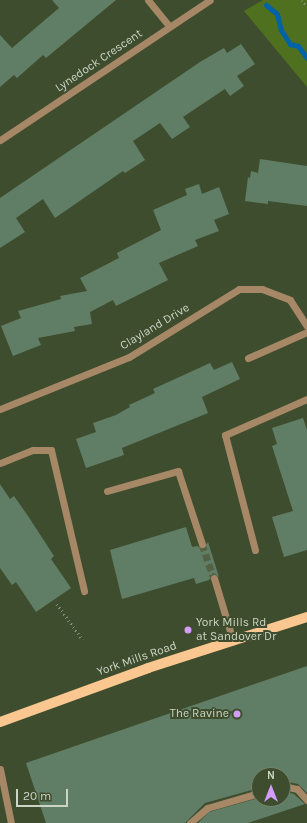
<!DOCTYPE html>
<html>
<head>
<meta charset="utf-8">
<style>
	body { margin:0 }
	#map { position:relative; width:307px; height:823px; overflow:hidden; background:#3f4d2f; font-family:Karla,sans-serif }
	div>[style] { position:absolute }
	.green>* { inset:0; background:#4f701f }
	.stream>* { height:5px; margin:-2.5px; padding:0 2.5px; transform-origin:2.5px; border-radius:2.5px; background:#0062a7 }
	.building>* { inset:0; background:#607e65 }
	.minor-tunnel>* { height:7px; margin-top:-3.5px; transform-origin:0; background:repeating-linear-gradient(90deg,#546145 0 7px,transparent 0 10.5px) }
	.path>* { height:2.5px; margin-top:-1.25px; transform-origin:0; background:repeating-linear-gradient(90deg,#828e76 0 1px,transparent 0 4px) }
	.minor>* { height:7px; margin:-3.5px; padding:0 3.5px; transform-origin:3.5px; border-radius:3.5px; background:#a68766 }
	.major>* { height:10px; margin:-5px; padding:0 5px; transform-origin:5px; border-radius:5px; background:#fac790 }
	.dots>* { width:11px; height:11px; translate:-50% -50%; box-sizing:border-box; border:2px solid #3f4d2f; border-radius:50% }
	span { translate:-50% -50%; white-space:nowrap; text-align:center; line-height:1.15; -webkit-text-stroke:4px #3f4d2f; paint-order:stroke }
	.street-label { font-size:12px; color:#ccd5c3 }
	.poi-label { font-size:12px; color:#ccd5c3 }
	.left { translate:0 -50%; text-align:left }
	.right { translate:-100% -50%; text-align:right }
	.north { position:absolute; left:251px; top:767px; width:40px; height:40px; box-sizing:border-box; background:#3f4d2f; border:1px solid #77836a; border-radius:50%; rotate:0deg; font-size:11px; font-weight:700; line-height:16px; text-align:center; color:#ccd5c3 }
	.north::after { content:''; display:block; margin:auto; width:14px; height:18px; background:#d29dfd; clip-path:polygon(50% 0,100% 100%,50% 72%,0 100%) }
	.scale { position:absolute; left:16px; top:789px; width:52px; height:18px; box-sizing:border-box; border:2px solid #ccd5c3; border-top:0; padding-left:5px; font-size:12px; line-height:14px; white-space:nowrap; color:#ccd5c3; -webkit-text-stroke:3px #3f4d2f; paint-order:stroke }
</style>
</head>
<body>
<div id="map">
	<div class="green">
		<div style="clip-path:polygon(263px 0,307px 0,307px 87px,244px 11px)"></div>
	</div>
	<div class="stream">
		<div style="left:266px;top:5px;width:14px;rotate:39deg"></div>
		<div style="left:277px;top:14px;width:16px;rotate:76deg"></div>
		<div style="left:281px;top:30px;width:17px;rotate:57deg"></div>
		<div style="left:290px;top:44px;width:8px;rotate:14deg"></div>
		<div style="left:298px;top:46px;width:15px;rotate:53deg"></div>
	</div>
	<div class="building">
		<div style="clip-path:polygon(52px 0,116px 0,46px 58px,43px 55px,17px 78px,14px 75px,0 87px,0 35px,12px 48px,59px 8px)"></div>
		<div style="clip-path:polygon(241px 44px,255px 64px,237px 76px,244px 86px,230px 96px,225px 89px,183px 117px,190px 127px,172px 139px,160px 123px,133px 141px,145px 160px,125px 173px,123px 171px,55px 218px,43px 199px,16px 218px,25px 232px,0 248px,0 198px,200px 62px,224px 48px,227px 53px)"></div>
		<div style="clip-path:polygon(260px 159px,307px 166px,307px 206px,268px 201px,268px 204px,245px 201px,248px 177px,250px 178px,251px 171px,258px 173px)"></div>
		<div style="clip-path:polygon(199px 184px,202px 194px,219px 187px,229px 214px,214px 220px,219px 231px,195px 240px,198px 246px,159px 263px,168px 280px,116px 306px,113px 300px,90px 312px,92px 324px,74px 327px,75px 331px,38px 338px,41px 345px,13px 356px,1px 326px,21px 318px,18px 311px,61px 299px,60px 296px,87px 291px,80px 278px,119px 258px,117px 253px,161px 230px,153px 210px,187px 195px,185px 189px)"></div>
		<div style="clip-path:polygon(232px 362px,240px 379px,202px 397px,208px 413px,122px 448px,124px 455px,86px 468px,76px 439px,96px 432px,93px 423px,116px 415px,130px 407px,129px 405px,155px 393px,153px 389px,210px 363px,214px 370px)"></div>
		<div style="clip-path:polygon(303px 418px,307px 430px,307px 550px,284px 557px,272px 517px,293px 511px,272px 446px,277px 444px,272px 428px)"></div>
		<div style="clip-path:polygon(0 484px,10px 499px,14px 496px,28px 516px,54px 556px,51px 559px,71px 588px,36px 612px,16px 582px,12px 585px,0 568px)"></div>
		<div style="clip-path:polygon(186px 527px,192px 547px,197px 546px,203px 549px,208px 542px,219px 577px,213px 573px,209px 580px,196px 584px,194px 578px,122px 599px,110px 550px)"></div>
		<div style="clip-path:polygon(307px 666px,307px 793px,298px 784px,283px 781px,283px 775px,259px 775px,259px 788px,205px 803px,185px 823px,46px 823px,26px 763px)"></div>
		<div style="clip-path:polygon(283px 791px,294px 794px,305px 804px,248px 823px,198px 823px,209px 812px,259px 798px,283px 799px)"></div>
	</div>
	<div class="minor-tunnel">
		<div style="left:202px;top:544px;width:36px;rotate:71deg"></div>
	</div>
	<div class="path">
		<div style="left:302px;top:0;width:8px;rotate:50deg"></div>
		<div style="left:57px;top:604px;width:44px;rotate:54.2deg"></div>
	</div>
	<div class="minor">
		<div style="left:148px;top:0;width:33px;rotate:51deg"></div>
		<div style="left:0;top:140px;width:252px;rotate:-33.7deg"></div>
		<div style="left:248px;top:358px;width:64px;rotate:-23.8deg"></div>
		<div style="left:0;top:409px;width:139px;rotate:-22deg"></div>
		<div style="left:129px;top:357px;width:129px;rotate:-31.7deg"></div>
		<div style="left:239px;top:289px;width:23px"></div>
		<div style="left:262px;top:289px;width:30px;rotate:21deg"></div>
		<div style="left:290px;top:300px;width:31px;rotate:57deg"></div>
		<div style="left:0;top:463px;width:35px;rotate:-22deg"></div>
		<div style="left:33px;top:450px;width:18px"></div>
		<div style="left:51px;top:450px;width:145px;rotate:76.8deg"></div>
		<div style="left:107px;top:491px;width:74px;rotate:-15.7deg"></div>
		<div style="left:178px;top:471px;width:77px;rotate:71.8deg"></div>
		<div style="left:255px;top:550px;width:119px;rotate:-104.6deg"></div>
		<div style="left:225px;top:435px;width:90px;rotate:-23.7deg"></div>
		<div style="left:214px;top:578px;width:66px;rotate:73.2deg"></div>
		<div style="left:0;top:769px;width:55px;rotate:78.5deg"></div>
		<div style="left:283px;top:786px;width:14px;rotate:12deg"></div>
		<div style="left:297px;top:789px;width:15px;rotate:48deg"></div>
		<div style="left:190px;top:823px;width:23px;rotate:-41deg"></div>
		<div style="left:207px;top:808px;width:54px;rotate:-16.1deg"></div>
	</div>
	<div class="major">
		<div style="left:0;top:722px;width:158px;rotate:-20deg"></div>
		<div style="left:148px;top:668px;width:167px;rotate:-17.8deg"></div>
	</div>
	<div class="dots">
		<div style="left:188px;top:630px;background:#d29dfd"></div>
		<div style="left:237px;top:714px;background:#d29dfd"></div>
	</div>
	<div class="street-label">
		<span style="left:99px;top:61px;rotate:-34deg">Lynedock Crescent</span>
		<span style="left:155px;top:327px;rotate:-31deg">Clayland Drive</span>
		<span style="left:137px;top:659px;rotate:-19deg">York Mills Road</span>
	</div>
	<div class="poi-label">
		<span class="left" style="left:196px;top:630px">York Mills Rd<br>at Sandover Dr</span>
		<span class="right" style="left:229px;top:714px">The Ravine</span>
	</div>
	<div class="north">N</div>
	<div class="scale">20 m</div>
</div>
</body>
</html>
